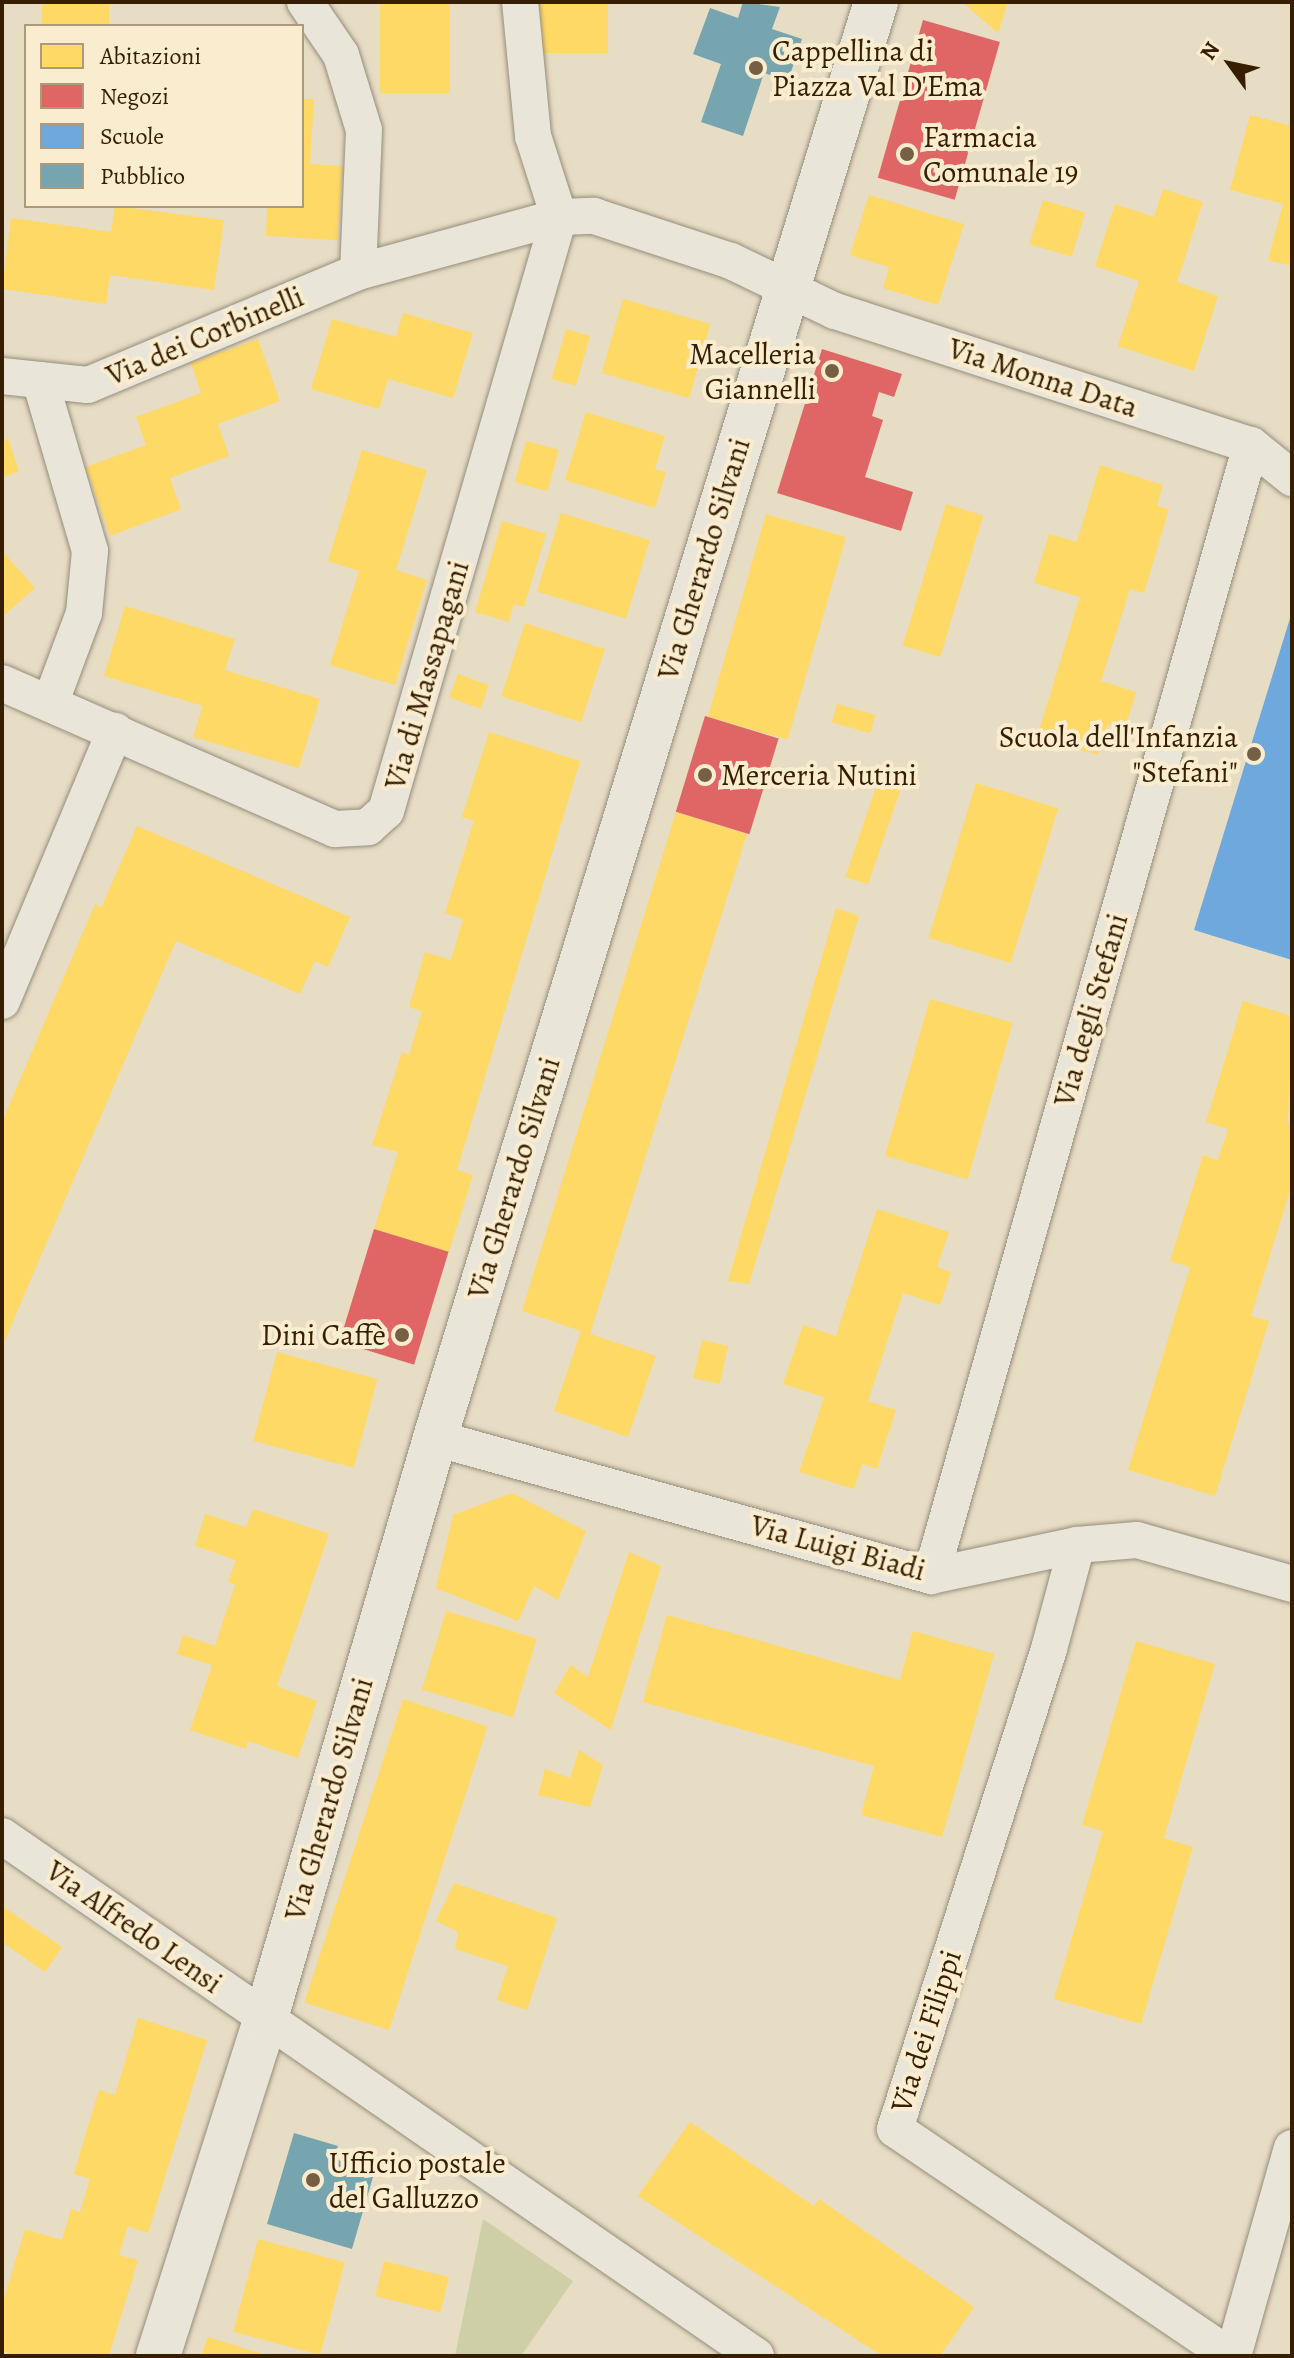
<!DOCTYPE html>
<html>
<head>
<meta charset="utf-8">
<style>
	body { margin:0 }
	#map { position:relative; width:1294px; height:2358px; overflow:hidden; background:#e7dcc4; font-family:Alegreya,serif }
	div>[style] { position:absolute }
	.green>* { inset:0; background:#cecfa7 }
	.homes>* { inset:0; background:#ffd966; transform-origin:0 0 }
	.shops>* { inset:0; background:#e06666; transform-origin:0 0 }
	.schools>* { inset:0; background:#6fa8dc }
	.public>* { inset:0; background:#76a5af }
	.roads { filter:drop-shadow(0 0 2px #968d7b) drop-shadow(0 0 2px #968d7b) }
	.street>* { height:36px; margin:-18px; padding:0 18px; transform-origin:18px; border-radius:18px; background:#eae5d9 }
	.secondary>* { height:44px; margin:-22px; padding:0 22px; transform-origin:22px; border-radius:22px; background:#eae5d9 }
	.dots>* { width:22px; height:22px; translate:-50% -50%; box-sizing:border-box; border:4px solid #f9eccf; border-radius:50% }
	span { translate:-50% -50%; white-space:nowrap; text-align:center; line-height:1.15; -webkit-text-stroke:8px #f9eccf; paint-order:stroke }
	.poi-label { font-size:30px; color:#371e00 }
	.left { translate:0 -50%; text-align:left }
	.right { translate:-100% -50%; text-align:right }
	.street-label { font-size:30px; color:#371e00 }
	.frame { position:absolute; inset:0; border:4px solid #371e00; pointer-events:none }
	.legend { position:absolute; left:24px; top:24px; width:280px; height:184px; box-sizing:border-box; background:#f9eccf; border:2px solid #ab9a7c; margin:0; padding:10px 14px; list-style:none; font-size:24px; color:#371e00 }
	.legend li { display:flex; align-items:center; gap:16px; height:40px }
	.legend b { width:40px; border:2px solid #ab9a7c }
	.north { position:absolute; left:1190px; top:24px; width:80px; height:80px; -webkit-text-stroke:6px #f9eccf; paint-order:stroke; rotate:303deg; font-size:22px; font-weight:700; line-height:32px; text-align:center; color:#371e00 }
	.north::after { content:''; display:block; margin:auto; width:28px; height:36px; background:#371e00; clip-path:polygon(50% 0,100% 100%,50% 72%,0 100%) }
</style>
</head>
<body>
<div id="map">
	<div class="green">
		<div style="clip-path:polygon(483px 2219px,573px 2281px,521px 2356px,455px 2356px)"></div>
	</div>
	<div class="homes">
		<div style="left:42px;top:2px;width:67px;height:24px"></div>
		<div style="left:380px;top:2px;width:70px;height:91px"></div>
		<div style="left:539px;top:2px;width:69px;height:51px"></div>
		<div style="clip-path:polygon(962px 2px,1008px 2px,998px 33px)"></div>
		<div style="clip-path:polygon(302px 99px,314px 99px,310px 164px,343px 166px,337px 240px,266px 236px,267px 206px,302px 206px)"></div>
		<div style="clip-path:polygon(1250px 115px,1289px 125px,1292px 116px,1292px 266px,1268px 260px,1283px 204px,1230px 190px)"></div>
		<div style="clip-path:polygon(1163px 189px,1203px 202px,1177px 282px,1218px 296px,1194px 371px,1118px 346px,1139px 281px,1095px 266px,1115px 204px,1154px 217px)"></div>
		<div style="clip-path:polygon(869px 195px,964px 224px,938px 305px,883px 288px,889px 267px,850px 255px)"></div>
		<div style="left:1043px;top:200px;width:44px;height:46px;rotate:17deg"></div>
		<div style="clip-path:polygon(115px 206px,224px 220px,214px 290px,110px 275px,106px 304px,2px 289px,11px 218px,111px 232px)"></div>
		<div style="left:623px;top:299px;width:91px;height:77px;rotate:16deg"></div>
		<div style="clip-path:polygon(403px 313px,473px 333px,453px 398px,388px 379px,379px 409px,311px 389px,332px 319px,396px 337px)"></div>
		<div style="left:566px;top:329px;width:25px;height:52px;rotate:16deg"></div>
		<div style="clip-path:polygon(258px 339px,280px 401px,218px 424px,229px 456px,170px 478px,181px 509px,110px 536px,86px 467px,146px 445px,136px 417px,201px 393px,191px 363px)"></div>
		<div style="clip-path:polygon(586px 412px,665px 436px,655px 469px,666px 472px,655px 508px,565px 480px)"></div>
		<div style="clip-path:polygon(8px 439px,19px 471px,2px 478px,2px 441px)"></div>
		<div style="left:526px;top:441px;width:34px;height:43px;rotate:15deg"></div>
		<div style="clip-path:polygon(362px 450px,427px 470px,396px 570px,427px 580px,395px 685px,330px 665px,359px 571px,328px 561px)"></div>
		<div style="clip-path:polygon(1100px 465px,1163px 485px,1157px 506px,1169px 509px,1144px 593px,1130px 589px,1101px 681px,1136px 692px,1125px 729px,1108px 724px,1098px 755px,1037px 737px,1080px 597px,1034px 583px,1049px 534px,1077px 542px)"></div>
		<div style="left:946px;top:504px;width:39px;height:148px;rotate:17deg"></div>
		<div style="left:561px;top:513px;width:93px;height:82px;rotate:17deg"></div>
		<div style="left:766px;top:514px;width:83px;height:211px;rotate:16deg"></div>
		<div style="clip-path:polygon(502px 521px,546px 534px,524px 607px,514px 604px,509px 622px,475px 612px)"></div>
		<div style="clip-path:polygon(2px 551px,35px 588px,2px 617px)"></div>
		<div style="clip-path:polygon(125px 606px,235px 639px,225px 670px,320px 699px,299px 768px,193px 737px,203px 706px,104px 676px)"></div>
		<div style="left:525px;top:623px;width:84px;height:77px;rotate:18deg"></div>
		<div style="left:458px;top:674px;width:33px;height:25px;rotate:20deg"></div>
		<div style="left:837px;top:704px;width:40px;height:19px;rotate:16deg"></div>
		<div style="clip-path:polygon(489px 732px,580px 761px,457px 1170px,473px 1175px,449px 1252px,374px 1229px,398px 1152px,372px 1145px,402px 1052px,409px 1055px,422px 1011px,409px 1007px,425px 952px,451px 960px,463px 919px,445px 913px,474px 821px,462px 817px)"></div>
		<div style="left:883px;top:767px;width:24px;height:116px;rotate:19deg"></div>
		<div style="left:976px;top:783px;width:86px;height:162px;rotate:17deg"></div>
		<div style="clip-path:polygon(676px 812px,747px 834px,590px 1334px,656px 1356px,628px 1437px,554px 1411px,581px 1331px,522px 1311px)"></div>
		<div style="clip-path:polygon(137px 826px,350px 917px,328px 967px,315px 961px,300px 994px,176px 941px,2px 1347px,2px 1122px,95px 904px,101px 908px)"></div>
		<div style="clip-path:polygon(836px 908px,859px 916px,749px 1284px,728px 1281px)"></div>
		<div style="left:930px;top:999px;width:86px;height:163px;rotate:16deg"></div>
		<div style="clip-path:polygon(1243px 1001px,1292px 1016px,1288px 1124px,1292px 1125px,1292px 1184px,1251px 1316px,1269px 1321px,1215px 1496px,1128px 1470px,1190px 1267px,1170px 1261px,1203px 1155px,1218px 1160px,1228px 1129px,1206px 1122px)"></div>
		<div style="clip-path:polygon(877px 1209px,949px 1232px,937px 1267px,951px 1272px,940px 1305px,903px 1293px,868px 1401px,896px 1410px,877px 1469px,862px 1464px,854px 1489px,799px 1472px,824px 1397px,783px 1384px,803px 1325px,836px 1336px)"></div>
		<div style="left:702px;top:1340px;width:27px;height:39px;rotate:13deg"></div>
		<div style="left:277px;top:1352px;width:104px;height:92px;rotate:15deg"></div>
		<div style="clip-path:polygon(512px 1493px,586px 1531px,558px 1600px,534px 1586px,518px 1621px,436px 1588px,453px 1515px)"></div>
		<div style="clip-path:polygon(253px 1509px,329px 1534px,277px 1686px,317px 1701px,298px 1758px,248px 1741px,246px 1749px,190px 1730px,212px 1665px,177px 1654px,183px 1635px,215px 1646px,235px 1585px,228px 1582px,236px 1560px,195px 1546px,205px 1514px,246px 1527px)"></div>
		<div style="clip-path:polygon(629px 1552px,661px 1566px,611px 1730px,554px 1693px,571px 1665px,588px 1677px)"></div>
		<div style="left:446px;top:1611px;width:95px;height:82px;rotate:17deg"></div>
		<div style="clip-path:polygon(667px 1615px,900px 1680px,913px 1631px,994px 1654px,942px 1837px,861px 1815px,874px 1766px,643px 1702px)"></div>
		<div style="clip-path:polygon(1136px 1641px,1215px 1664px,1164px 1838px,1193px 1847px,1141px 2024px,1054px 1999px,1103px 1831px,1082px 1825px)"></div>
		<div style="left:403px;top:1699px;width:89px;height:319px;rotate:18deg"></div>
		<div style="clip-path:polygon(579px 1750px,603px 1765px,590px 1807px,538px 1795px,545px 1769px,570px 1778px)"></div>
		<div style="clip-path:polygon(454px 1883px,557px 1918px,527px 2010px,497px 2000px,508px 1966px,455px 1949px,458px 1932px,436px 1921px)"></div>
		<div style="clip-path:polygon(2px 1906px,62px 1947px,45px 1972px,2px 1942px)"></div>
		<div style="clip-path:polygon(138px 2018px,207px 2040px,148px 2233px,128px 2226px,119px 2255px,138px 2260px,109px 2356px,16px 2356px,2px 2351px,2px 2305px,25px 2229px,62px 2240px,71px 2209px,80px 2212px,90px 2179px,74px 2174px,87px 2129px,99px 2090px,115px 2095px)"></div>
		<div style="clip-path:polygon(690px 2122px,814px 2206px,819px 2199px,974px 2307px,940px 2356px,882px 2356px,638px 2196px)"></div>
		<div style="left:258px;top:2239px;width:90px;height:96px;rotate:15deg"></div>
		<div style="left:384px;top:2261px;width:67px;height:36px;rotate:14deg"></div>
		<div style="clip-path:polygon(208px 2337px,266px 2355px,266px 2356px,201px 2356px)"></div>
	</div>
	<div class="shops">
		<div style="left:923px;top:20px;width:80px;height:164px;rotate:16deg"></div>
		<div style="clip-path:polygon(822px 349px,902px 374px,894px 397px,879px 392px,872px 416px,883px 420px,865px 477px,913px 492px,901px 531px,777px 493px)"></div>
		<div style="left:705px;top:716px;width:77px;height:100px;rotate:17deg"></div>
		<div style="left:374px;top:1229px;width:78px;height:118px;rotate:17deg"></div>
	</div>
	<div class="schools">
		<div style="clip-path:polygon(1291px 615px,1292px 615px,1292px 960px,1194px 930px)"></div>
	</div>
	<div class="public">
		<div style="clip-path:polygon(743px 2px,780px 7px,772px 29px,802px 39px,788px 81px,764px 73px,743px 136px,701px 122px,721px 64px,693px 54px,710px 8px,738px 18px)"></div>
		<div style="clip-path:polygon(294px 2133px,338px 2146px,334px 2159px,375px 2170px,352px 2249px,267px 2224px)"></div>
	</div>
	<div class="roads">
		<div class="street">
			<div style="left:305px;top:2px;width:64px;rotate:55.8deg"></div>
			<div style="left:341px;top:55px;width:78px;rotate:73deg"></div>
			<div style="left:364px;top:130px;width:142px;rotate:92.4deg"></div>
			<div style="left:2px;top:376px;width:86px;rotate:6deg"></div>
			<div style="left:88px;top:385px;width:293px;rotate:-22.7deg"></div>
			<div style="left:358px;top:272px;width:208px;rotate:-15.3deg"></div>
			<div style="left:559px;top:217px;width:35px;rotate:-2deg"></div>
			<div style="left:594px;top:216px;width:144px;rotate:18.2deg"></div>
			<div style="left:731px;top:261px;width:115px;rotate:25.7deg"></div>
			<div style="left:835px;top:311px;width:437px;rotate:17.9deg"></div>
			<div style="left:1251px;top:445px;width:53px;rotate:38.8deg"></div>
			<div style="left:40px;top:380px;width:178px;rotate:73.7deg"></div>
			<div style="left:90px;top:551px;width:62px;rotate:95.5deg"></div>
			<div style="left:84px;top:613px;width:97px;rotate:110.5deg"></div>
			<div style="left:2px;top:683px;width:364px;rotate:23.7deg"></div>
			<div style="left:335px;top:829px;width:33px;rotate:-3deg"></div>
			<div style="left:368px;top:827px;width:24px;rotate:-42deg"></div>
			<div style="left:386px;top:811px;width:619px;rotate:-73.76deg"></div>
			<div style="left:559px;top:217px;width:85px;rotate:-107.8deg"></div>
			<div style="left:533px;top:136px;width:135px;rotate:-95.5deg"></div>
			<div style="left:2px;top:1001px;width:293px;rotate:-67.3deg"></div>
			<div style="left:435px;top:1438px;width:515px;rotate:15.55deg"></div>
			<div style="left:931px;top:1576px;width:149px;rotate:-12deg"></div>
			<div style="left:1077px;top:1545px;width:60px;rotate:-4.8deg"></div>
			<div style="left:1137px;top:1540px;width:161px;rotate:15.8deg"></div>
			<div style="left:1077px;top:1545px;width:108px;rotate:105.1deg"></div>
			<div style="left:1049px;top:1649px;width:504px;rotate:107.79deg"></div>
			<div style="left:895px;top:2129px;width:405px;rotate:34.1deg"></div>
			<div style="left:931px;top:1576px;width:1175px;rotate:-74.2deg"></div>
			<div style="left:2px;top:1836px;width:916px;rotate:34.59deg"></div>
			<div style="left:1233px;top:2356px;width:216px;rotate:-74.2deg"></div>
		</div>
		<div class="secondary">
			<div style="left:158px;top:2356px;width:355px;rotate:-72.3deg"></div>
			<div style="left:266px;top:2018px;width:604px;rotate:-73.75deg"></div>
			<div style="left:435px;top:1438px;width:1502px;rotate:-72.93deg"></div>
		</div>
	</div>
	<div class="dots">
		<div style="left:756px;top:68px;background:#756045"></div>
		<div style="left:907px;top:154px;background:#756045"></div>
		<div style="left:832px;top:371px;background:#756045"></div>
		<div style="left:1254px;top:754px;background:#756045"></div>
		<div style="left:705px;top:775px;background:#756045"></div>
		<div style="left:402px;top:1335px;background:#756045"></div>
		<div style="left:313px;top:2180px;background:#756045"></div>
	</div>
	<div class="poi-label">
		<span class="left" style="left:772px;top:68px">Cappellina di<br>Piazza Val D'Ema</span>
		<span class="left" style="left:923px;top:154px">Farmacia<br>Comunale 19</span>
		<span class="right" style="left:816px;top:371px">Macelleria<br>Giannelli</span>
		<span class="right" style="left:1238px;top:754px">Scuola dell'Infanzia<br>"Stefani"</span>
		<span class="left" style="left:721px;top:775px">Merceria Nutini</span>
		<span class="right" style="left:386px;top:1335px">Dini Caffè</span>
		<span class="left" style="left:329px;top:2180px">Ufficio postale<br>del Galluzzo</span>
	</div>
	<div class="street-label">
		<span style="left:205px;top:336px;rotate:-23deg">Via dei Corbinelli</span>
		<span style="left:1043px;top:378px;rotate:18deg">Via Monna Data</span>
		<span style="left:704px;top:559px;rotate:-73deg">Via Gherardo Silvani</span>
		<span style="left:427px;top:675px;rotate:-74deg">Via di Massapagani</span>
		<span style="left:1091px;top:1010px;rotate:-74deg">Via degli Stefani</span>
		<span style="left:514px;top:1178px;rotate:-73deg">Via Gherardo Silvani</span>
		<span style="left:838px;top:1548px;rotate:15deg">Via Luigi Biadi</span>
		<span style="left:329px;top:1799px;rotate:-74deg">Via Gherardo Silvani</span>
		<span style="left:134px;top:1927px;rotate:35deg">Via Alfredo Lensi</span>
		<span style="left:926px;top:2031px;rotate:-72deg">Via dei Filippi</span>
	</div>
	<div class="frame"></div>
	<ul class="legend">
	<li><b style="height:22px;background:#ffd966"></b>Abitazioni</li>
	<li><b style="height:22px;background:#e06666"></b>Negozi</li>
	<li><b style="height:22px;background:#6fa8dc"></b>Scuole</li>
	<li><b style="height:22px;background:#76a5af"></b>Pubblico</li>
	</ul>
	<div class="north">N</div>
</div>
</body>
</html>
